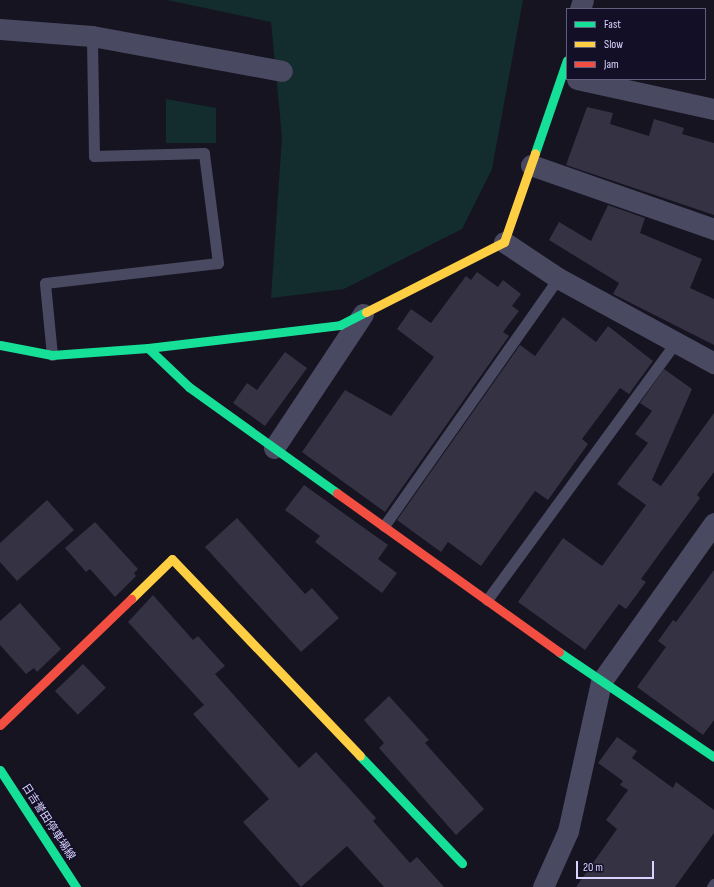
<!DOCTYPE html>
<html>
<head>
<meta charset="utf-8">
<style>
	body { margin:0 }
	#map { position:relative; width:714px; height:887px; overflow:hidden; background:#161421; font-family:"Sofia Sans Condensed","Noto Sans JP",sans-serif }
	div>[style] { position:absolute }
	.green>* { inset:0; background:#132c2d }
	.building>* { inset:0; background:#343243; transform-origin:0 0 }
	.lane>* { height:11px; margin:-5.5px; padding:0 5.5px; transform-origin:5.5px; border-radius:5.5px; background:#4a4962 }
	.street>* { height:21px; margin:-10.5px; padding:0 10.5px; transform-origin:10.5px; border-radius:10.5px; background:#4a4962 }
	.fast>* { height:9px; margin:-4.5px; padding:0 4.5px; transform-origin:4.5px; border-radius:4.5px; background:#16e098 }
	.slow>* { height:9px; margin:-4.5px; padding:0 4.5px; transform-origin:4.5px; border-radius:4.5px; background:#ffcf43 }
	.jam>* { height:9px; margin:-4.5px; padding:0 4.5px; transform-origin:4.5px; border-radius:4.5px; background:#f24e42 }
	span { translate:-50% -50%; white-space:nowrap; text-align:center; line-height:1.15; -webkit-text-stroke:3.5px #130f26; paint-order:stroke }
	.street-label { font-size:11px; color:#d9d4ff }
	.legend { position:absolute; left:566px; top:8px; width:140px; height:72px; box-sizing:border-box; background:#130f26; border:1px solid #625e7d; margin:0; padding:5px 7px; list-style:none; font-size:12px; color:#d9d4ff }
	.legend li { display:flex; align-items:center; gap:8px; height:20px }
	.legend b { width:20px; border:1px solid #625e7d }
	.scale { position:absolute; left:576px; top:861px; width:78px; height:18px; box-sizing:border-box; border:2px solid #d9d4ff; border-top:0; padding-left:5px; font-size:12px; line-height:14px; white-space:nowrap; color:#d9d4ff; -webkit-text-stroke:3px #130f26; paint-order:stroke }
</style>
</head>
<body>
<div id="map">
	<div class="green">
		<div style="clip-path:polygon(167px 0,523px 0,492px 169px,462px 229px,344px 289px,271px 298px,282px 137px,271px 22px)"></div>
		<div style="clip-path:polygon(166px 99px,216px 108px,216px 143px,166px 143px)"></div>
	</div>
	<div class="building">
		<div style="clip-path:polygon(587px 107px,613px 113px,610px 124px,649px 136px,654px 119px,684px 128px,682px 134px,714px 143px,714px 215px,566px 165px)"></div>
		<div style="clip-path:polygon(608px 205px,645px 218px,640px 233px,702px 259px,690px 288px,714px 299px,714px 345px,613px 294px,619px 283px,549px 240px,559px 222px,591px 241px)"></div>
		<div style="clip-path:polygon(477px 272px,498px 287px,503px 280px,521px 294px,512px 306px,519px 311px,503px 332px,509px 336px,385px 512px,302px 452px,345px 390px,391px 416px,434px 357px,397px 329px,411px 309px,431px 323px,466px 276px,471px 280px)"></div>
		<div style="clip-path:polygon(563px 317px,596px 342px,608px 326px,653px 361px,629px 394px,620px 388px,582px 439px,588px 444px,548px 500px,535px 491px,481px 566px,448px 542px,441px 552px,397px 520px,520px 345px,535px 356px)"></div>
		<div style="clip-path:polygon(285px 352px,307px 368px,265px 426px,233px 403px,247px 383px,257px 390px)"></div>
		<div style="clip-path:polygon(664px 369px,692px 389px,652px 480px,661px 486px,714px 413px,714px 472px,697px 495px,700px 498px,641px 579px,646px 582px,626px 609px,619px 604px,585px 650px,518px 602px,563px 538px,602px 566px,646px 505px,617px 484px,648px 443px,635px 434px,652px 411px,640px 403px)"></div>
		<div style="clip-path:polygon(304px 485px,388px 545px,378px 559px,397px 573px,382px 593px,315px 542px,320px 536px,285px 510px)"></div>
		<div style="clip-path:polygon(47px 500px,74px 530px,17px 581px,0 562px,0 543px)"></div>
		<div style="clip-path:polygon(237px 518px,305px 594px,312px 588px,339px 618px,301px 652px,205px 547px)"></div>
		<div style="clip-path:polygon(95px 522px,138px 569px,134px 573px,136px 576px,115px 597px,90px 569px,86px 572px,65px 548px)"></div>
		<div style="clip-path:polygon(714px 570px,714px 720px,703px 735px,637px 687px,666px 647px,658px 641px,673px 620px,676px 622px)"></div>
		<div style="clip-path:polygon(153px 595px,193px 640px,198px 636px,225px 666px,215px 674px,299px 768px,316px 752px,376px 818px,373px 821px,410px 863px,417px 857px,444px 887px,384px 887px,347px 846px,301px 887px,243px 822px,269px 799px,193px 714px,204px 705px,128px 622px)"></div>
		<div style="clip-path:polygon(20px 603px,61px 649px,37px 672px,34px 668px,26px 674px,0 645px,0 621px)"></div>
		<div style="left:83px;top:664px;width:33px;height:39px;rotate:46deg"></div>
		<div style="clip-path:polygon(389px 696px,429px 740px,425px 743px,484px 809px,456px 835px,379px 748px,384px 743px,364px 720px)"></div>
		<div style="clip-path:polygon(617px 737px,637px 751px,632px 758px,673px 788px,676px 782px,714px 810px,714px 833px,675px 887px,576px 887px,617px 829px,606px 820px,628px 790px,620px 785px,623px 781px,598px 763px)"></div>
	</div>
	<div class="lane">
		<div style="left:52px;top:355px;width:72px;rotate:-95.6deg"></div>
		<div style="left:45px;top:283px;width:174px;rotate:-6.6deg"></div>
		<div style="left:218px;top:263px;width:111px;rotate:-97.3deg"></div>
		<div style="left:204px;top:153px;width:110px;rotate:178.4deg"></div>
		<div style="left:94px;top:156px;width:120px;rotate:-91deg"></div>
		<div style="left:384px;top:526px;width:303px;rotate:-54.9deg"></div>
		<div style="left:487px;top:600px;width:322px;rotate:-53.8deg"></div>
		<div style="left:712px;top:887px;width:4px;rotate:-56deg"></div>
	</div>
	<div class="street">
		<div style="left:580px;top:9px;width:9px;rotate:-72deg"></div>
		<div style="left:0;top:29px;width:92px;rotate:4.4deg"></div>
		<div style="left:92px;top:36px;width:193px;rotate:10.4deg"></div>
		<div style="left:577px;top:79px;width:140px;rotate:12.4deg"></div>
		<div style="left:531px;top:165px;width:194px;rotate:19.3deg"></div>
		<div style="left:504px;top:242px;width:65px;rotate:33.7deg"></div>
		<div style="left:558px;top:278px;width:178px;rotate:28.6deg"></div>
		<div style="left:274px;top:448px;width:161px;rotate:-56.4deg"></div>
		<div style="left:543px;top:887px;width:61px;rotate:-65.9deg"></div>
		<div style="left:568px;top:831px;width:153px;rotate:-77.5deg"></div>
		<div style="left:601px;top:682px;width:195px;rotate:-54.6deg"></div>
	</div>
	<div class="fast">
		<div style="left:535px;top:153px;width:98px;rotate:-71deg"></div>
		<div style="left:0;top:345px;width:53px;rotate:10.9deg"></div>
		<div style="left:52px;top:355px;width:96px;rotate:-4.2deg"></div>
		<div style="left:148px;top:348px;width:193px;rotate:-6.8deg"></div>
		<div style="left:340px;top:325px;width:29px;rotate:-27deg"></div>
		<div style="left:148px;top:348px;width:57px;rotate:43.6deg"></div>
		<div style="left:189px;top:387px;width:182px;rotate:35.6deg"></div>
		<div style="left:559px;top:652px;width:187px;rotate:34.1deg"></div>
		<div style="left:360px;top:756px;width:148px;rotate:46.4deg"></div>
		<div style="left:0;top:770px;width:140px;rotate:57deg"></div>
	</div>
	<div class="slow">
		<div style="left:366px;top:312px;width:155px;rotate:-26.9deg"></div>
		<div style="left:504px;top:242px;width:94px;rotate:-70.8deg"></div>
		<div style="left:131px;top:599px;width:57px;rotate:-44.3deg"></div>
		<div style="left:172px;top:559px;width:272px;rotate:46.3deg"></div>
	</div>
	<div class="jam">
		<div style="left:337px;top:493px;width:273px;rotate:35.6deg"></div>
		<div style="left:0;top:725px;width:182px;rotate:-43.9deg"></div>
	</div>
	<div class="street-label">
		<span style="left:48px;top:822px;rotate:57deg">日吉誉田停車場線</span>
	</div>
	<ul class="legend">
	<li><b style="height:5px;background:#16e098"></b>Fast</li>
	<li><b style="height:5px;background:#ffcf43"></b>Slow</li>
	<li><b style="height:5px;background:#f24e42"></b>Jam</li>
	</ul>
	<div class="scale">20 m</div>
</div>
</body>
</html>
